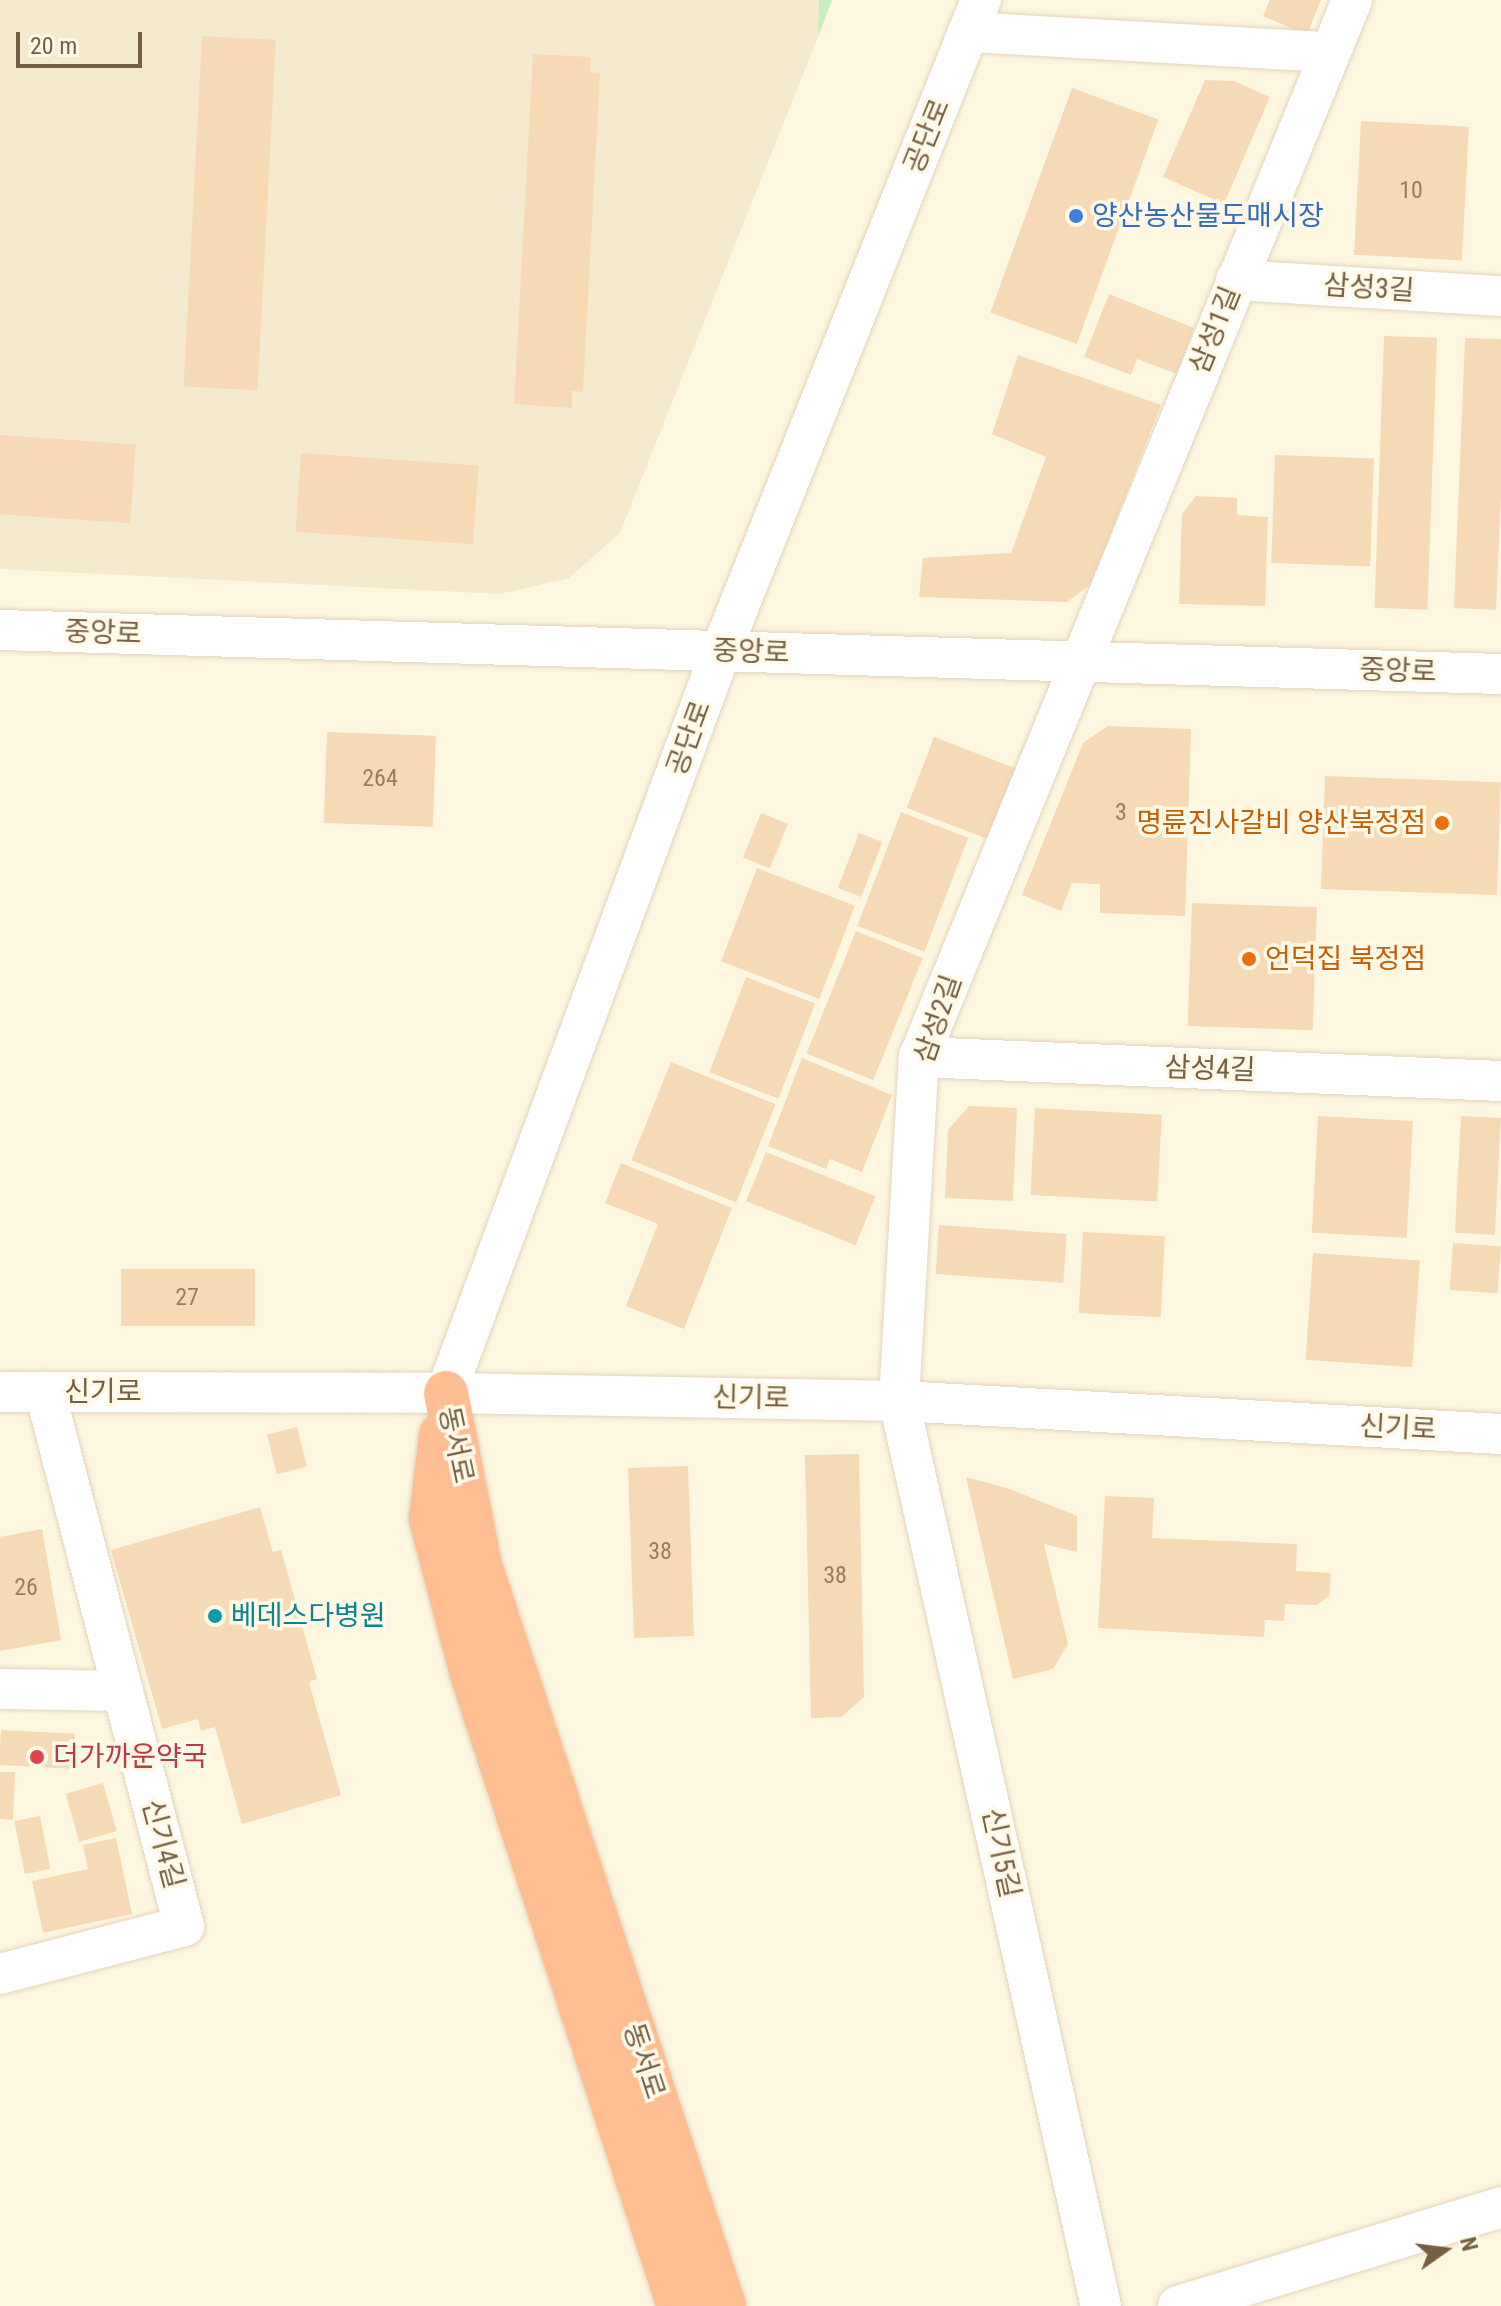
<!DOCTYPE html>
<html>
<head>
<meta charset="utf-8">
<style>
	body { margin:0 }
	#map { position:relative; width:1501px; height:2306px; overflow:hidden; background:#fef7e0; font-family:"Roboto Condensed","Noto Sans KR",sans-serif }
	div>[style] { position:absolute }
	.residential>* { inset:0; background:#f6eace }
	.green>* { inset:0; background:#c9edbe }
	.building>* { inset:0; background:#f6d9b5; transform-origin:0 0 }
	.roads { filter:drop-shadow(0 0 2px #e3d4bb) drop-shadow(0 0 2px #e3d4bb) }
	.minor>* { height:40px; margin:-20px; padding:0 20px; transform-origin:20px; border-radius:20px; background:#fff }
	.highway>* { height:44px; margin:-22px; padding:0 22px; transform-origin:22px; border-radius:22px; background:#febe91 }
	.dots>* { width:22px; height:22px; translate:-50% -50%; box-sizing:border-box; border:4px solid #fffae8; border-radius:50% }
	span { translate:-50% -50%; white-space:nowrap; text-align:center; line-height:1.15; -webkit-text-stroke:7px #fffae8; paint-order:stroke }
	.number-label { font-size:24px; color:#977e61 }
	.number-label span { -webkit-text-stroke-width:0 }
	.street-label { font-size:28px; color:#775f45 }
	.shop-label { font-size:28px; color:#366cbe }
	.left { translate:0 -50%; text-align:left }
	.food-label { font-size:28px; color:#c56008 }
	.right { translate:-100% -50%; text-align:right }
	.culture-label { font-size:28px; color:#0d838f }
	.health-label { font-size:28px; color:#be3a42 }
	.north { position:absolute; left:1405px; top:2210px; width:80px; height:80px; -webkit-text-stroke:6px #fffae8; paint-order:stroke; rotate:76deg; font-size:22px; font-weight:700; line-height:32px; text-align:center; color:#775f45 }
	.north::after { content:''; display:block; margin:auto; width:28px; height:36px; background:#775f45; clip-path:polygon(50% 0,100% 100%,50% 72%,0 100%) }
	.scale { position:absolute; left:16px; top:32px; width:126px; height:36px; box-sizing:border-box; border:4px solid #775f45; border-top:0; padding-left:10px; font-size:24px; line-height:28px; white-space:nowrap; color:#775f45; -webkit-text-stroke:6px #fffae8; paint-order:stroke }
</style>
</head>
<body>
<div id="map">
	<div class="residential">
		<div style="clip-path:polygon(0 0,819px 0,818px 37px,620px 533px,569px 578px,500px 594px,0 569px)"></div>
	</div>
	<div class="green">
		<div style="clip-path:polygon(819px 0,832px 0,818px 37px)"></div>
	</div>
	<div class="building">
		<div style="clip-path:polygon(1270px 0,1321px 0,1307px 35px,1263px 16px)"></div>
		<div style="left:202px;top:36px;width:74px;height:351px;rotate:3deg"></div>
		<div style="clip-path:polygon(533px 54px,591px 57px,590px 72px,600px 73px,583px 392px,572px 391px,572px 408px,514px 404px)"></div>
		<div style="clip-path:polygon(1205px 80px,1234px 81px,1270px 97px,1224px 204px,1163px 177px)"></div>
		<div style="left:1072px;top:88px;width:92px;height:239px;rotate:20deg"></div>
		<div style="left:1361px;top:121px;width:108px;height:134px;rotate:3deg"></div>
		<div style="clip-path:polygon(1109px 294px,1194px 328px,1177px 374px,1137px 359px,1131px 375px,1084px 357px)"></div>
		<div style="left:1384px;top:336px;width:53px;height:272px;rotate:2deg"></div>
		<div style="clip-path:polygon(1465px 338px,1501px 339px,1501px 496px,1496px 610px,1454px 608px)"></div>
		<div style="clip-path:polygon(1018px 355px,1161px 405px,1091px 584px,1067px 602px,919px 597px,923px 558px,1011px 553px,1046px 457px,992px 434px)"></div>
		<div style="left:0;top:435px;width:136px;height:79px;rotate:4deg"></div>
		<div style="left:301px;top:453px;width:178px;height:79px;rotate:4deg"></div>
		<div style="left:1275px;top:455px;width:99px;height:108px;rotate:2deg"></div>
		<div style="clip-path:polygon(1196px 496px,1237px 498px,1237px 515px,1268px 517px,1265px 606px,1179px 604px,1182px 514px)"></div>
		<div style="clip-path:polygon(1108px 726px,1191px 729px,1185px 916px,1100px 913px,1100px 884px,1072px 883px,1061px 911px,1022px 895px,1083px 743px)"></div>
		<div style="left:327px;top:732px;width:109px;height:91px;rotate:2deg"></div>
		<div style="left:934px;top:737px;width:93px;height:76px;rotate:21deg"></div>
		<div style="left:1325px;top:776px;width:176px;height:113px;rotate:2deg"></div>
		<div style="left:901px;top:812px;width:72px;height:122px;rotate:21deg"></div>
		<div style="left:761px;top:813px;width:29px;height:48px;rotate:22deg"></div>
		<div style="left:859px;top:833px;width:25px;height:59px;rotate:21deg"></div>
		<div style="left:757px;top:868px;width:105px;height:100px;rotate:21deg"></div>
		<div style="left:1192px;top:903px;width:125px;height:123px;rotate:2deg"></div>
		<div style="left:856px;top:931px;width:72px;height:132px;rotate:22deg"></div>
		<div style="left:746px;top:977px;width:74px;height:102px;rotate:21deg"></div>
		<div style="clip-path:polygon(802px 1058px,892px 1095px,862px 1172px,830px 1159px,826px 1169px,768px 1146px)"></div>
		<div style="left:671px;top:1062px;width:113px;height:106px;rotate:22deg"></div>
		<div style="clip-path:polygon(969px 1106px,1017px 1108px,1013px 1201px,945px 1198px,948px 1130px)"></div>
		<div style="left:1035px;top:1108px;width:127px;height:87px;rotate:3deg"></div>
		<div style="left:1318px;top:1116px;width:95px;height:117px;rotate:3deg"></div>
		<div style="left:1461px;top:1116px;width:40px;height:117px;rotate:3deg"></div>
		<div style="left:766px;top:1152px;width:118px;height:53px;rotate:22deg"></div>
		<div style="clip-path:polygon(621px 1163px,732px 1208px,684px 1329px,626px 1306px,658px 1224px,605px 1203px)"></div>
		<div style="left:939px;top:1225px;width:128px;height:49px;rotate:4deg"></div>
		<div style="left:1083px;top:1232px;width:82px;height:81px;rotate:3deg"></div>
		<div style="left:1453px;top:1243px;width:48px;height:47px;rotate:4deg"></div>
		<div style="left:1313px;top:1253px;width:107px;height:107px;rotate:4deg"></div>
		<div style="left:121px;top:1269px;width:134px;height:57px"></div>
		<div style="left:297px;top:1427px;width:41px;height:31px;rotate:76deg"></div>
		<div style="clip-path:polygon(859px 1454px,864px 1697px,841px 1717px,811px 1718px,805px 1455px)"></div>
		<div style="left:688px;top:1466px;width:170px;height:60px;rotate:88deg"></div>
		<div style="clip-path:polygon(966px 1477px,1010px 1489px,1077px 1516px,1077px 1552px,1044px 1544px,1068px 1644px,1053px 1669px,1013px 1679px)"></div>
		<div style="clip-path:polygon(1105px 1496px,1154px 1498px,1152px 1538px,1297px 1544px,1296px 1571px,1331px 1573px,1329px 1596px,1317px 1605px,1285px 1604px,1284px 1621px,1265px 1620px,1264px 1637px,1098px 1628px)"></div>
		<div style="clip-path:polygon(260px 1507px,273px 1552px,281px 1550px,317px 1679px,309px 1682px,341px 1795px,242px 1824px,215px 1727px,201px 1731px,198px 1719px,162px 1729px,111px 1550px)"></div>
		<div style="clip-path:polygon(42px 1529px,61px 1640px,0 1651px,0 1537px)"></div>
		<div style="left:1px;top:1730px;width:74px;height:35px;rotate:3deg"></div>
		<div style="clip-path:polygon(0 1772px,15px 1772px,13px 1820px,0 1819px)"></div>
		<div style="left:103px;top:1783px;width:50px;height:39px;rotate:74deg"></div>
		<div style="left:40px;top:1816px;width:54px;height:26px;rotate:79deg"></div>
		<div style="clip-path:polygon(116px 1838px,132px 1914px,43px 1933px,32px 1881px,88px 1869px,83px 1845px)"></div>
	</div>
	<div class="roads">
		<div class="minor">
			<div style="left:968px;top:32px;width:363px;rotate:3.2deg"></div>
			<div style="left:1236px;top:280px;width:265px;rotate:3.5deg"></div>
			<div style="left:0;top:630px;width:1502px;rotate:1.68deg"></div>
			<div style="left:919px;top:1057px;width:582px;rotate:2.36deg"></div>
			<div style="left:0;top:1392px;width:446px;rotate:0.1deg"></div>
			<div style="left:446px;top:1393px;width:453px;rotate:1deg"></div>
			<div style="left:899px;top:1401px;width:603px;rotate:3.14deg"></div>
			<div style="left:446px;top:1393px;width:791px;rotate:-69.66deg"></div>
			<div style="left:721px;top:651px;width:701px;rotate:-68.23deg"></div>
			<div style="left:0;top:1689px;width:123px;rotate:0.9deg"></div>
			<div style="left:0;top:1974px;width:190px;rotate:-14.6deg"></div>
			<div style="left:184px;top:1926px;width:552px;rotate:-104.59deg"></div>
			<div style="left:1101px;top:2306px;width:927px;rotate:-102.58deg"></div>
			<div style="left:899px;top:1401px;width:345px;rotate:-86.7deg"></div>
			<div style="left:919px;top:1057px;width:1142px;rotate:-67.72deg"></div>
			<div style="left:1178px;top:2306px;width:338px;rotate:-17deg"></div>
		</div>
		<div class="highway">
			<div style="left:446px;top:1393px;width:176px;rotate:78.9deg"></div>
			<div style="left:480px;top:1566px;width:779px;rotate:71.75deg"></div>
			<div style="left:441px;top:1435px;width:85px;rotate:96.8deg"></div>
			<div style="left:431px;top:1519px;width:160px;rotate:75.2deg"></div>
			<div style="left:472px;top:1674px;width:665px;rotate:71.86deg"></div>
		</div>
	</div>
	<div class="dots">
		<div style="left:1076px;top:216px;background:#3f7fe0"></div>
		<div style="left:1442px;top:823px;background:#e8710a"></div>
		<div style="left:1249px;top:959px;background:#e8710a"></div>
		<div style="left:215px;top:1616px;background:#0f9aa8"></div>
		<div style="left:37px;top:1757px;background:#e0444e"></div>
	</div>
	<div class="number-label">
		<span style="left:1411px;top:191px">10</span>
		<span style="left:380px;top:779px">264</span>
		<span style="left:1121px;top:813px">3</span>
		<span style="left:187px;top:1298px">27</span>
		<span style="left:660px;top:1552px">38</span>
		<span style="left:835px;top:1576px">38</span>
		<span style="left:26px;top:1588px">26</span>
	</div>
	<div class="street-label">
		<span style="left:927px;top:136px;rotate:-68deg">공단로</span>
		<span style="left:1369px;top:288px;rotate:4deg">삼성3길</span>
		<span style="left:1215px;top:330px;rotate:-68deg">삼성1길</span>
		<span style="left:103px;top:633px;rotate:2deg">중앙로</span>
		<span style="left:751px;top:652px;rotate:2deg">중앙로</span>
		<span style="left:1398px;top:671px;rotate:2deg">중앙로</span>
		<span style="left:689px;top:738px;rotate:-70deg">공단로</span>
		<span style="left:938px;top:1019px;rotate:-71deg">삼성2길</span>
		<span style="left:1210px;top:1069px;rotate:2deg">삼성4길</span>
		<span style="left:103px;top:1392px">신기로</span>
		<span style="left:751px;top:1398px;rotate:1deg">신기로</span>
		<span style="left:1398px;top:1428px;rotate:3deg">신기로</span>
		<span style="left:456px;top:1445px;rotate:78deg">동서로</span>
		<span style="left:163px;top:1844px;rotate:75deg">신기4길</span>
		<span style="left:1001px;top:1853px;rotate:78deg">신기5길</span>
		<span style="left:644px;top:2061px;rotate:72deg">동서로</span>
	</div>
	<div class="shop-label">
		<span class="left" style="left:1092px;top:216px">양산농산물도매시장</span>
	</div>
	<div class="food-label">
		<span class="right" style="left:1426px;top:823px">명륜진사갈비 양산북정점</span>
		<span class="left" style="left:1265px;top:959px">언덕집 북정점</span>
	</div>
	<div class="culture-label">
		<span class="left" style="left:231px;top:1616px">베데스다병원</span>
	</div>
	<div class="health-label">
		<span class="left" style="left:53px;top:1757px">더가까운약국</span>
	</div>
	<div class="north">N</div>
	<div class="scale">20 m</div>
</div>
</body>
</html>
